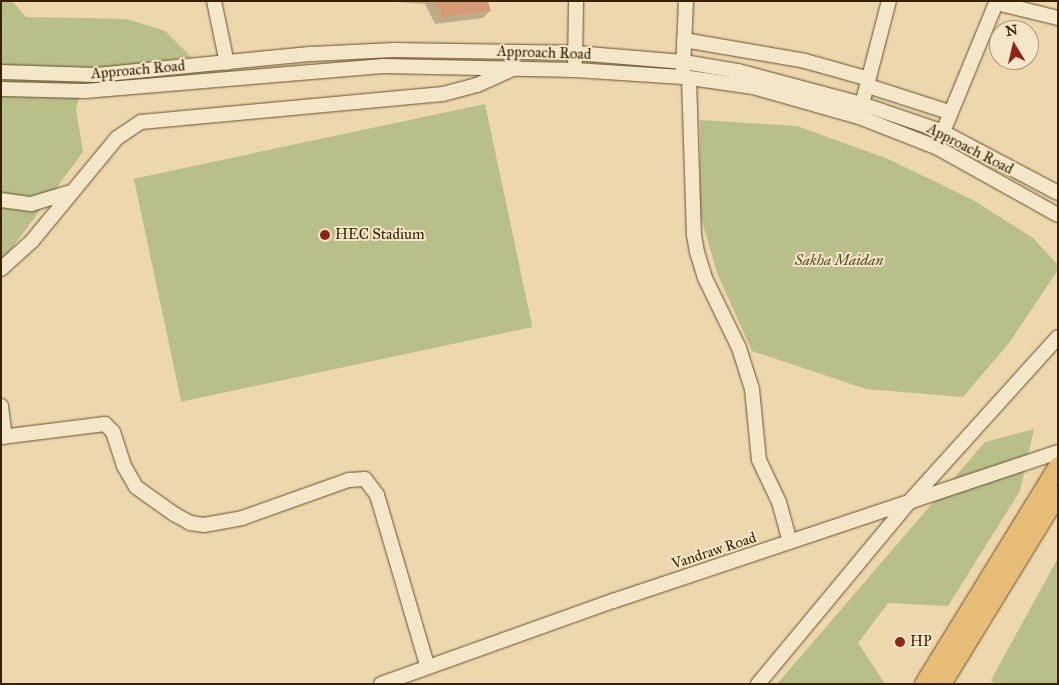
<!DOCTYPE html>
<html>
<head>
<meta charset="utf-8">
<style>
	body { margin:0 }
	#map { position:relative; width:1059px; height:685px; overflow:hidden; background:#ecd8ac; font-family:"IM FELL Great Primer",serif }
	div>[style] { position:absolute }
	.green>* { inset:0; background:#b8bf89; transform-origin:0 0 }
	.shadow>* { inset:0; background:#0003 }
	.building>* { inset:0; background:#d59b77 }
	.roads { filter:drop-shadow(0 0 1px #66502d) drop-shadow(0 0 1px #66502d) }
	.minor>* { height:14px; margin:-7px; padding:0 7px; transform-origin:7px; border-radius:7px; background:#f3e6c9 }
	.major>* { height:18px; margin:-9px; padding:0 9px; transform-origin:9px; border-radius:9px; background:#e6bc76 }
	.dots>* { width:14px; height:14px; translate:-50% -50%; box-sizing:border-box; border:2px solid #f3e6c9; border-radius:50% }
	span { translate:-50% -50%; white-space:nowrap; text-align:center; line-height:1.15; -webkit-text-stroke:4px #f3e6c9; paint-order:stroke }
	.street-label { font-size:15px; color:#392203 }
	.poi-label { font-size:15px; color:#392203 }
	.left { translate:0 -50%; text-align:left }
	.park-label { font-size:15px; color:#594924; font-style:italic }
	.frame { position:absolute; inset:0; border:2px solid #392203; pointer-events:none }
	.north { position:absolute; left:989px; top:20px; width:50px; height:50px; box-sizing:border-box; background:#f3e6c9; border:1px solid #a9987a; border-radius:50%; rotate:351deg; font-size:14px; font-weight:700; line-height:20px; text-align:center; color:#392203 }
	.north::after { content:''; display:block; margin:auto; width:18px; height:22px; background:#8f2418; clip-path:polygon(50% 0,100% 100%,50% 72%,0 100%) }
</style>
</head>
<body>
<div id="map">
	<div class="green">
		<div style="clip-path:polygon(1px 1px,12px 1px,26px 17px,127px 19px,165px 31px,191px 57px,88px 70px,76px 109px,83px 152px,1px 263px)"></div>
		<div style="left:485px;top:104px;width:228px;height:359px;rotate:78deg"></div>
		<div style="clip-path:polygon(700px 120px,797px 126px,888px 159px,973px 200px,1033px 238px,1058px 265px,1058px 270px,1009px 343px,963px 397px,866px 389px,752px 351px,717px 273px,700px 214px)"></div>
		<div style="clip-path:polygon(1034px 429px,1020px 491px,948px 606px,888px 603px,858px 643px,885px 684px,777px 684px,985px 442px)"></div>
		<div style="clip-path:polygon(1058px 558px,1058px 684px,995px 684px,991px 680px)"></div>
	</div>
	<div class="shadow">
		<div style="clip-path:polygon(383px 1px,443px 1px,490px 11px,483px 18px,435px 24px,425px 4px)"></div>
	</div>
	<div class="building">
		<div style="clip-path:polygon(434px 1px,488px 1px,491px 11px,442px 17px)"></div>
	</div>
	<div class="roads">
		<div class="minor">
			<div style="left:214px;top:1px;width:63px;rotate:78.2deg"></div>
			<div style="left:997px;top:3px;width:63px;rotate:13.8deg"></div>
			<div style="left:684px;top:40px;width:123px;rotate:9.8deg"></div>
			<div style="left:805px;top:61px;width:66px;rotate:15.7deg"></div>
			<div style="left:575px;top:61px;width:60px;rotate:-89deg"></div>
			<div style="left:683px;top:70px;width:69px;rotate:-87.5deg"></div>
			<div style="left:1px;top:72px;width:95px;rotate:1.8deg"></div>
			<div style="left:96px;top:75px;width:217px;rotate:-5.6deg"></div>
			<div style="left:312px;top:54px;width:82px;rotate:-2.8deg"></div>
			<div style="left:394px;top:50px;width:182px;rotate:0.9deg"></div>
			<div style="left:576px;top:53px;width:108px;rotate:4.8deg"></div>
			<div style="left:684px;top:62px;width:55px;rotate:9.5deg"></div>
			<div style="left:738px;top:71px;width:128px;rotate:14.9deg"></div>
			<div style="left:862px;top:104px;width:83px;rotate:18.9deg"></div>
			<div style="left:941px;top:131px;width:132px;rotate:27.9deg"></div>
			<div style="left:689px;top:78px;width:157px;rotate:88.2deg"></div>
			<div style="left:694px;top:235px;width:17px;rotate:80deg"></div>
			<div style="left:697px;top:252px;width:27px;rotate:73deg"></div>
			<div style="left:705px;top:278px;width:78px;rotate:64.1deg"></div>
			<div style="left:739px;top:348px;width:43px;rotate:72.4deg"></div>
			<div style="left:752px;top:389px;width:71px;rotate:84.4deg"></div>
			<div style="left:759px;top:460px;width:47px;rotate:64.5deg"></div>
			<div style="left:779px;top:502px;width:41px;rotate:74.6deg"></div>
			<div style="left:868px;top:86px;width:85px;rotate:17.8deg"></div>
			<div style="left:1px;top:89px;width:84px;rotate:1.4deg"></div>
			<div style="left:85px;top:91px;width:299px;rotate:-4.8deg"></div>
			<div style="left:383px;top:66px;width:192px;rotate:1.2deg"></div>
			<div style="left:575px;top:70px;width:108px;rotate:3.7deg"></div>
			<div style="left:683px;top:77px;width:71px;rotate:8.1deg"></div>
			<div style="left:753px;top:87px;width:110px;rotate:15.8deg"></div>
			<div style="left:859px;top:117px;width:85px;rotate:21.4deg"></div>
			<div style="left:938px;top:148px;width:137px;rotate:29.2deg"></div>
			<div style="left:860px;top:112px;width:115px;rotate:-75.4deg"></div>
			<div style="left:940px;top:139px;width:149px;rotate:-67.6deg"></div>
			<div style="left:1px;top:200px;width:30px;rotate:8deg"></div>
			<div style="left:31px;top:204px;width:42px;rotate:-16.7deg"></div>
			<div style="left:1px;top:269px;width:42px;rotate:-42.1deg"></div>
			<div style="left:32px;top:241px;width:134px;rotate:-50.5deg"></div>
			<div style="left:117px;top:138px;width:29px;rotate:-34deg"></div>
			<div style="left:141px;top:122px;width:303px;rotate:-5.3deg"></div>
			<div style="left:443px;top:94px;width:35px;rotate:-15deg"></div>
			<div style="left:477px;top:85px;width:37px;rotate:-24deg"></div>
			<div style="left:1px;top:406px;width:31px;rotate:83deg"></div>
			<div style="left:1px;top:437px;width:105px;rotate:-7.1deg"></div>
			<div style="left:105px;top:424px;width:11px;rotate:45deg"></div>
			<div style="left:113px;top:432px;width:36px;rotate:72deg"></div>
			<div style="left:124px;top:466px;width:24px;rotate:60deg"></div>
			<div style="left:136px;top:487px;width:47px;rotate:35.4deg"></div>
			<div style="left:174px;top:514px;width:18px;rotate:29deg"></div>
			<div style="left:190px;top:523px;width:14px;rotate:8deg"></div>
			<div style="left:204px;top:525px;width:39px;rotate:-10deg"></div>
			<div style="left:242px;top:518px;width:114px;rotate:-19.6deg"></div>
			<div style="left:349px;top:480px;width:16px;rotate:-4deg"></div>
			<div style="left:365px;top:479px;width:20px;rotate:53deg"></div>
			<div style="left:377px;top:495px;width:177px;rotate:73.6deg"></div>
			<div style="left:381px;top:684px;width:246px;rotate:-19.7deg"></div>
			<div style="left:613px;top:601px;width:469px;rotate:-18.5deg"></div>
			<div style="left:758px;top:684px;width:236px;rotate:-50.3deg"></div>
			<div style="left:909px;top:502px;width:222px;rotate:-47.9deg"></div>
		</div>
		<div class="major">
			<div style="left:924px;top:684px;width:256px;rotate:-58.4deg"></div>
			<div style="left:942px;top:684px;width:222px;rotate:-58.5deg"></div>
		</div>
	</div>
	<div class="dots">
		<div style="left:325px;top:235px;background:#8f2418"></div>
		<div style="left:900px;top:642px;background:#8f2418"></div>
	</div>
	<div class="street-label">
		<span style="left:544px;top:53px;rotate:2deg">Approach Road</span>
		<span style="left:138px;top:70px;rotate:-5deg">Approach Road</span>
		<span style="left:970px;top:149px;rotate:27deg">Approach Road</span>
		<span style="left:714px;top:551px;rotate:-18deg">Vandraw Road</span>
	</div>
	<div class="poi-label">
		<span class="left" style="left:335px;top:235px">HEC Stadium</span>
		<span class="left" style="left:910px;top:642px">HP</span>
	</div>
	<div class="park-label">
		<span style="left:839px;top:261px">Sakha Maidan</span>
	</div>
	<div class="frame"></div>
	<div class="north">N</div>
</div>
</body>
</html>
